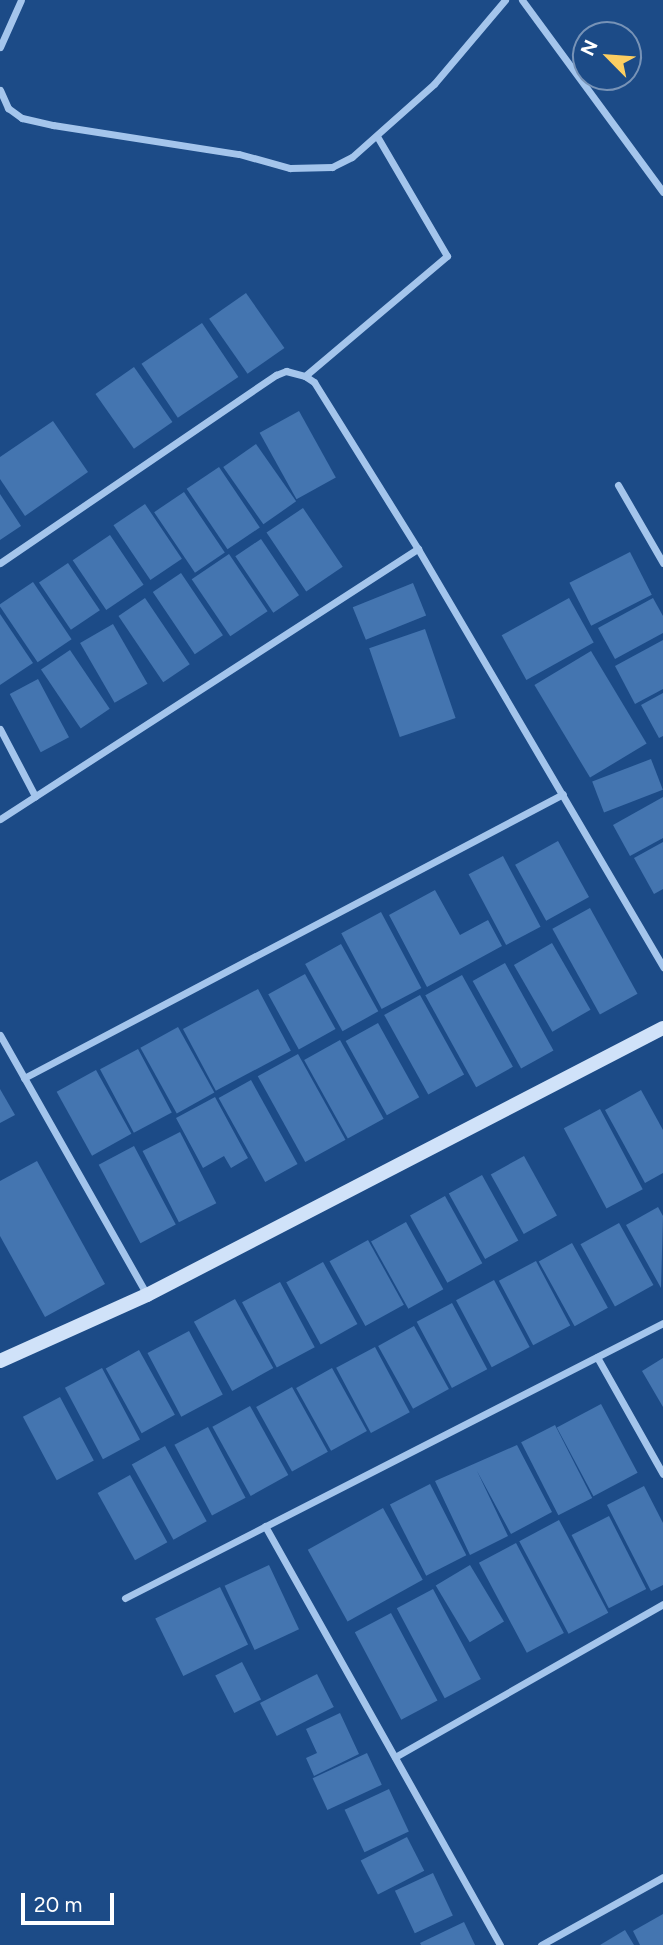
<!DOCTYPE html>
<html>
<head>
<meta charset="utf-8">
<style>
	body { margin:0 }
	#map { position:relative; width:663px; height:1945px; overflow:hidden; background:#1c4b87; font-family:Figtree,sans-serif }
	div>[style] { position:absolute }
	.building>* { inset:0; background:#4475b0; transform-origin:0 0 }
	.street>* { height:7px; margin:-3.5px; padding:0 3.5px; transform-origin:3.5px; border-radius:3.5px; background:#a4c5ec }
	.secondary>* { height:14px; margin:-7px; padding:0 7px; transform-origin:7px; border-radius:7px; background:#d0e2f9 }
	span { translate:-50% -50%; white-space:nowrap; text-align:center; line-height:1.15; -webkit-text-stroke:7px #1c4b87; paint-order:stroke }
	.north { position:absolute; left:572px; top:21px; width:70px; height:70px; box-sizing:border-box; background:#1c4b87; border:2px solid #7793b7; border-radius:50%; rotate:295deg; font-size:19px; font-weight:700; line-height:28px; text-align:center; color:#fff }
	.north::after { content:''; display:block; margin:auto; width:24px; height:32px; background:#fcce61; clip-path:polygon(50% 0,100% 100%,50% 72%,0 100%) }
	.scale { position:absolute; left:21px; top:1893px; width:93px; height:32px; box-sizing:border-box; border:4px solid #fff; border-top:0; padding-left:9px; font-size:21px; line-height:24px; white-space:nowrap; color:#fff; -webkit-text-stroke:5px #1c4b87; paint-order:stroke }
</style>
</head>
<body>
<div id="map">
	<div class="building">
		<div style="left:246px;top:293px;width:67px;height:45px;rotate:55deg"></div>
		<div style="left:202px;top:323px;width:65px;height:73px;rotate:56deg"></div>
		<div style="left:134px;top:367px;width:67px;height:47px;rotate:55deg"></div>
		<div style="left:299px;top:411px;width:76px;height:45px;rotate:61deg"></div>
		<div style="clip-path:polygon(53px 421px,88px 472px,25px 516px,0 479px,0 457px)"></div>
		<div style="left:256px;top:444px;width:70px;height:40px;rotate:55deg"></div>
		<div style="left:219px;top:467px;width:73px;height:39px;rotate:56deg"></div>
		<div style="left:184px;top:492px;width:73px;height:36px;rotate:56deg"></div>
		<div style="clip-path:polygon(0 494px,21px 526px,0 540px)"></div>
		<div style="left:145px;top:504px;width:66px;height:38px;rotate:56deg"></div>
		<div style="left:303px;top:508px;width:71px;height:44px;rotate:56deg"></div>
		<div style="left:110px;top:535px;width:60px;height:45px;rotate:56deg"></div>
		<div style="left:261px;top:539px;width:68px;height:31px;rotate:56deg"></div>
		<div style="left:630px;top:552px;width:48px;height:68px;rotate:63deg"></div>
		<div style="left:229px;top:554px;width:69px;height:45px;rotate:56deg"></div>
		<div style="left:68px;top:563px;width:57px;height:35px;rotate:56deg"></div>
		<div style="left:181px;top:573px;width:75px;height:34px;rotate:56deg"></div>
		<div style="left:33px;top:582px;width:69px;height:41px;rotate:56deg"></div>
		<div style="left:413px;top:583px;width:35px;height:65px;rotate:68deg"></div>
		<div style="left:145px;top:598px;width:80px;height:32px;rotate:56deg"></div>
		<div style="left:569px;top:598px;width:51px;height:77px;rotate:61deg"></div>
		<div style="clip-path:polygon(653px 598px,663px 616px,663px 633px,615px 659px,598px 628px)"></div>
		<div style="clip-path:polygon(0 614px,33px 663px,0 685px)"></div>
		<div style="left:113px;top:624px;width:69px;height:38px;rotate:60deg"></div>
		<div style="left:425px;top:629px;width:94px;height:59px;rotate:71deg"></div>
		<div style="clip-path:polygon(663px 640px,663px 689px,635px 704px,615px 666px)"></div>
		<div style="left:70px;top:650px;width:71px;height:35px;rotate:56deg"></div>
		<div style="left:591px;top:651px;width:108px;height:66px;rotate:59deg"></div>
		<div style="left:38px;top:679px;width:66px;height:32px;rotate:62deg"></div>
		<div style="clip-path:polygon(663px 693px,663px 736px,659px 738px,641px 705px)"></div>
		<div style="left:651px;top:759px;width:33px;height:63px;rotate:69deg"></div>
		<div style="clip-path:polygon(663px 797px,663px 838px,630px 856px,613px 825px)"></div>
		<div style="left:558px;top:841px;width:64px;height:49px;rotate:61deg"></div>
		<div style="clip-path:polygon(663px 842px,663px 889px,654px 894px,634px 858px)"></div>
		<div style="left:503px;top:856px;width:80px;height:39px;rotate:62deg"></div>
		<div style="clip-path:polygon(435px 890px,460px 935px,488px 920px,502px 946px,427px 987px,389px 915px)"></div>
		<div style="left:590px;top:908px;width:98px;height:43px;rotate:61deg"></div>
		<div style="left:381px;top:912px;width:86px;height:45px;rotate:62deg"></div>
		<div style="left:552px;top:943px;width:77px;height:44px;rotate:60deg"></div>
		<div style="left:341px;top:944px;width:77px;height:41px;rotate:61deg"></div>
		<div style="left:505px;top:963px;width:100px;height:37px;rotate:61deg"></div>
		<div style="left:305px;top:974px;width:63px;height:42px;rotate:61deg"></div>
		<div style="left:462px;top:975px;width:105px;height:42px;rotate:61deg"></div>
		<div style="left:258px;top:989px;width:70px;height:85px;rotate:62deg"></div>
		<div style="left:420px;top:995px;width:91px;height:41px;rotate:61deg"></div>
		<div style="left:378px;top:1023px;width:85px;height:37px;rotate:61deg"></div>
		<div style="left:178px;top:1027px;width:75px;height:43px;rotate:61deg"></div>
		<div style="left:340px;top:1040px;width:90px;height:41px;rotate:61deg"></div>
		<div style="left:138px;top:1049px;width:72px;height:43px;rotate:62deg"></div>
		<div style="left:298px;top:1054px;width:98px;height:46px;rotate:61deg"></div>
		<div style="left:96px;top:1070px;width:73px;height:45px;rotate:61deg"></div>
		<div style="left:251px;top:1080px;width:96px;height:37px;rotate:61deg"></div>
		<div style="clip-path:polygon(0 1089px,15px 1115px,0 1123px)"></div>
		<div style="clip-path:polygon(641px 1090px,663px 1130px,663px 1173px,645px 1183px,605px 1110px)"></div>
		<div style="clip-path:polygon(215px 1097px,248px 1158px,231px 1168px,224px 1156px,203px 1168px,176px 1118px)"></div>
		<div style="left:600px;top:1109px;width:91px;height:41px;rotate:62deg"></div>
		<div style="left:180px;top:1132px;width:80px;height:42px;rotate:63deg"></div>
		<div style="left:134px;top:1146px;width:89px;height:40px;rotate:62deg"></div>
		<div style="left:524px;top:1156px;width:68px;height:38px;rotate:61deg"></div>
		<div style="clip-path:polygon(37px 1161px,105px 1284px,45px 1317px,0 1236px,0 1181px)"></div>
		<div style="left:482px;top:1175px;width:75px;height:38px;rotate:61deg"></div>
		<div style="left:445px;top:1196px;width:77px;height:40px;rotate:61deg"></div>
		<div style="clip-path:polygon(658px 1207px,663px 1216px,661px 1288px,626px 1225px)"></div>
		<div style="left:406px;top:1222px;width:77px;height:40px;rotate:61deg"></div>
		<div style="left:619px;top:1223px;width:71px;height:44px;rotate:61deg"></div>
		<div style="left:368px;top:1240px;width:74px;height:44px;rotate:61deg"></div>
		<div style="left:572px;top:1243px;width:74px;height:38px;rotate:61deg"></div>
		<div style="left:536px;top:1261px;width:73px;height:42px;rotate:62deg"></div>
		<div style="left:323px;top:1262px;width:71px;height:42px;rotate:61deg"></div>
		<div style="left:494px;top:1280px;width:76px;height:43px;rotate:62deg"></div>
		<div style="left:280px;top:1282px;width:74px;height:43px;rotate:62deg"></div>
		<div style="left:235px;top:1299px;width:79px;height:47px;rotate:61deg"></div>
		<div style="left:452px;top:1303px;width:75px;height:40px;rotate:62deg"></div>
		<div style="left:414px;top:1326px;width:72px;height:41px;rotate:61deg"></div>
		<div style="left:189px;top:1331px;width:72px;height:47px;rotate:62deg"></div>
		<div style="left:375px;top:1347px;width:74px;height:44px;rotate:62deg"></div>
		<div style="left:139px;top:1350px;width:74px;height:38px;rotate:61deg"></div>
		<div style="clip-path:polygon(663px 1358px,663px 1407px,642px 1371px)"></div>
		<div style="left:102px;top:1368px;width:81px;height:42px;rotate:62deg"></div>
		<div style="left:332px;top:1368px;width:72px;height:41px;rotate:61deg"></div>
		<div style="left:292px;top:1387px;width:74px;height:41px;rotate:61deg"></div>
		<div style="left:60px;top:1397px;width:72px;height:42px;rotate:62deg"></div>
		<div style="left:601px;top:1404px;width:78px;height:50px;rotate:62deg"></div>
		<div style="left:250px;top:1406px;width:79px;height:43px;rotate:61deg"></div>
		<div style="left:555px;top:1425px;width:82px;height:38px;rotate:63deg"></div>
		<div style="left:208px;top:1427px;width:80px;height:38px;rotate:62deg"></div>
		<div style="clip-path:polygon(517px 1445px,552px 1512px,511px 1534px,477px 1471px,508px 1536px,470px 1555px,435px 1481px)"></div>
		<div style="left:165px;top:1446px;width:86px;height:38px;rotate:61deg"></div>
		<div style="left:130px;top:1475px;width:77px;height:37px;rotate:61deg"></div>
		<div style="left:430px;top:1484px;width:80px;height:45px;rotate:63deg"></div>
		<div style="clip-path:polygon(644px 1486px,663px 1523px,663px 1585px,651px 1591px,607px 1505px)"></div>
		<div style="left:383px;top:1508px;width:82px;height:86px;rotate:61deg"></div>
		<div style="left:609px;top:1516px;width:82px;height:42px;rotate:63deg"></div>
		<div style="left:559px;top:1520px;width:105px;height:45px;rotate:62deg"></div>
		<div style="left:516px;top:1543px;width:102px;height:42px;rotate:62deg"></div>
		<div style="left:269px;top:1565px;width:71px;height:49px;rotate:65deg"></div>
		<div style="left:470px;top:1565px;width:66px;height:40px;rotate:59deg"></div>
		<div style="left:220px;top:1587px;width:64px;height:72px;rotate:64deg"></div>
		<div style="left:433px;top:1589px;width:102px;height:41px;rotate:62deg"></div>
		<div style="left:391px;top:1613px;width:99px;height:41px;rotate:62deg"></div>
		<div style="left:242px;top:1662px;width:42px;height:30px;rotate:63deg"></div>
		<div style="left:317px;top:1674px;width:37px;height:64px;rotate:63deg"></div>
		<div style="clip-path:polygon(340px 1713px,359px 1754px,314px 1776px,306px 1758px,317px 1753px,306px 1729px)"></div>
		<div style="left:367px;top:1753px;width:35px;height:60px;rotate:65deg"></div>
		<div style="left:389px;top:1789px;width:47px;height:49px;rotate:65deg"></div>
		<div style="left:407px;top:1837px;width:38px;height:52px;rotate:63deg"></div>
		<div style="left:433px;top:1873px;width:47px;height:42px;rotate:65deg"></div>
		<div style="clip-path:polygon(663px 1914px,663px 1945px,640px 1945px,633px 1931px)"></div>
		<div style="clip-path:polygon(464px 1922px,475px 1945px,421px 1945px,420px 1943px)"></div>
		<div style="clip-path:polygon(625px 1930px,634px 1945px,600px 1945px)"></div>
	</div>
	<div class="street">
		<div style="left:522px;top:0;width:238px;rotate:53.7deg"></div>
		<div style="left:0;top:47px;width:51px;rotate:-65.9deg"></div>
		<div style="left:0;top:90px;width:20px;rotate:66deg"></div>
		<div style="left:8px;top:108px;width:17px;rotate:36deg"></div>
		<div style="left:22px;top:118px;width:32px;rotate:13deg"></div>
		<div style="left:53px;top:125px;width:188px;rotate:8.9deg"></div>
		<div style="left:239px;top:154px;width:53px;rotate:15.4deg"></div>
		<div style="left:290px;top:168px;width:42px;rotate:-1.4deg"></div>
		<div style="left:332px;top:167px;width:22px;rotate:-27deg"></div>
		<div style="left:352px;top:157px;width:110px;rotate:-41.7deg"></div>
		<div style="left:434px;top:84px;width:110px;rotate:-49.8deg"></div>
		<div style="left:305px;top:376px;width:186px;rotate:-40.2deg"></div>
		<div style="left:447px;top:256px;width:139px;rotate:-120.3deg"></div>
		<div style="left:618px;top:485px;width:90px;rotate:60deg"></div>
		<div style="left:0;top:563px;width:334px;rotate:-34.3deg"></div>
		<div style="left:276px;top:375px;width:11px;rotate:-22deg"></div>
		<div style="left:286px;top:371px;width:20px;rotate:15deg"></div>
		<div style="left:305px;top:376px;width:11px;rotate:34deg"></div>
		<div style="left:314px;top:382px;width:197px;rotate:58.1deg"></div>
		<div style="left:418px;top:549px;width:485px;rotate:59.6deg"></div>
		<div style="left:0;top:729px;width:76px;rotate:62.4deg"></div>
		<div style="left:0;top:819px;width:498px;rotate:-32.9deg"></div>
		<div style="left:0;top:1035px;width:299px;rotate:60.5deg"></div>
		<div style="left:24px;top:1078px;width:609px;rotate:-27.78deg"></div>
		<div style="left:597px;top:1357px;width:134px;rotate:60.6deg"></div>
		<div style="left:265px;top:1526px;width:480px;rotate:60.7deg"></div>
		<div style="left:125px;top:1598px;width:604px;rotate:-27.07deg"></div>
		<div style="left:395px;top:1757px;width:309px;rotate:-29.7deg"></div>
		<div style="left:541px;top:1945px;width:140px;rotate:-29.1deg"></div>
	</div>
	<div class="secondary">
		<div style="left:0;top:1361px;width:161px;rotate:-24.2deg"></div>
		<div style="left:147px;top:1295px;width:581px;rotate:-27.36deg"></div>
	</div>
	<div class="north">N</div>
	<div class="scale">20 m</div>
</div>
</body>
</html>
